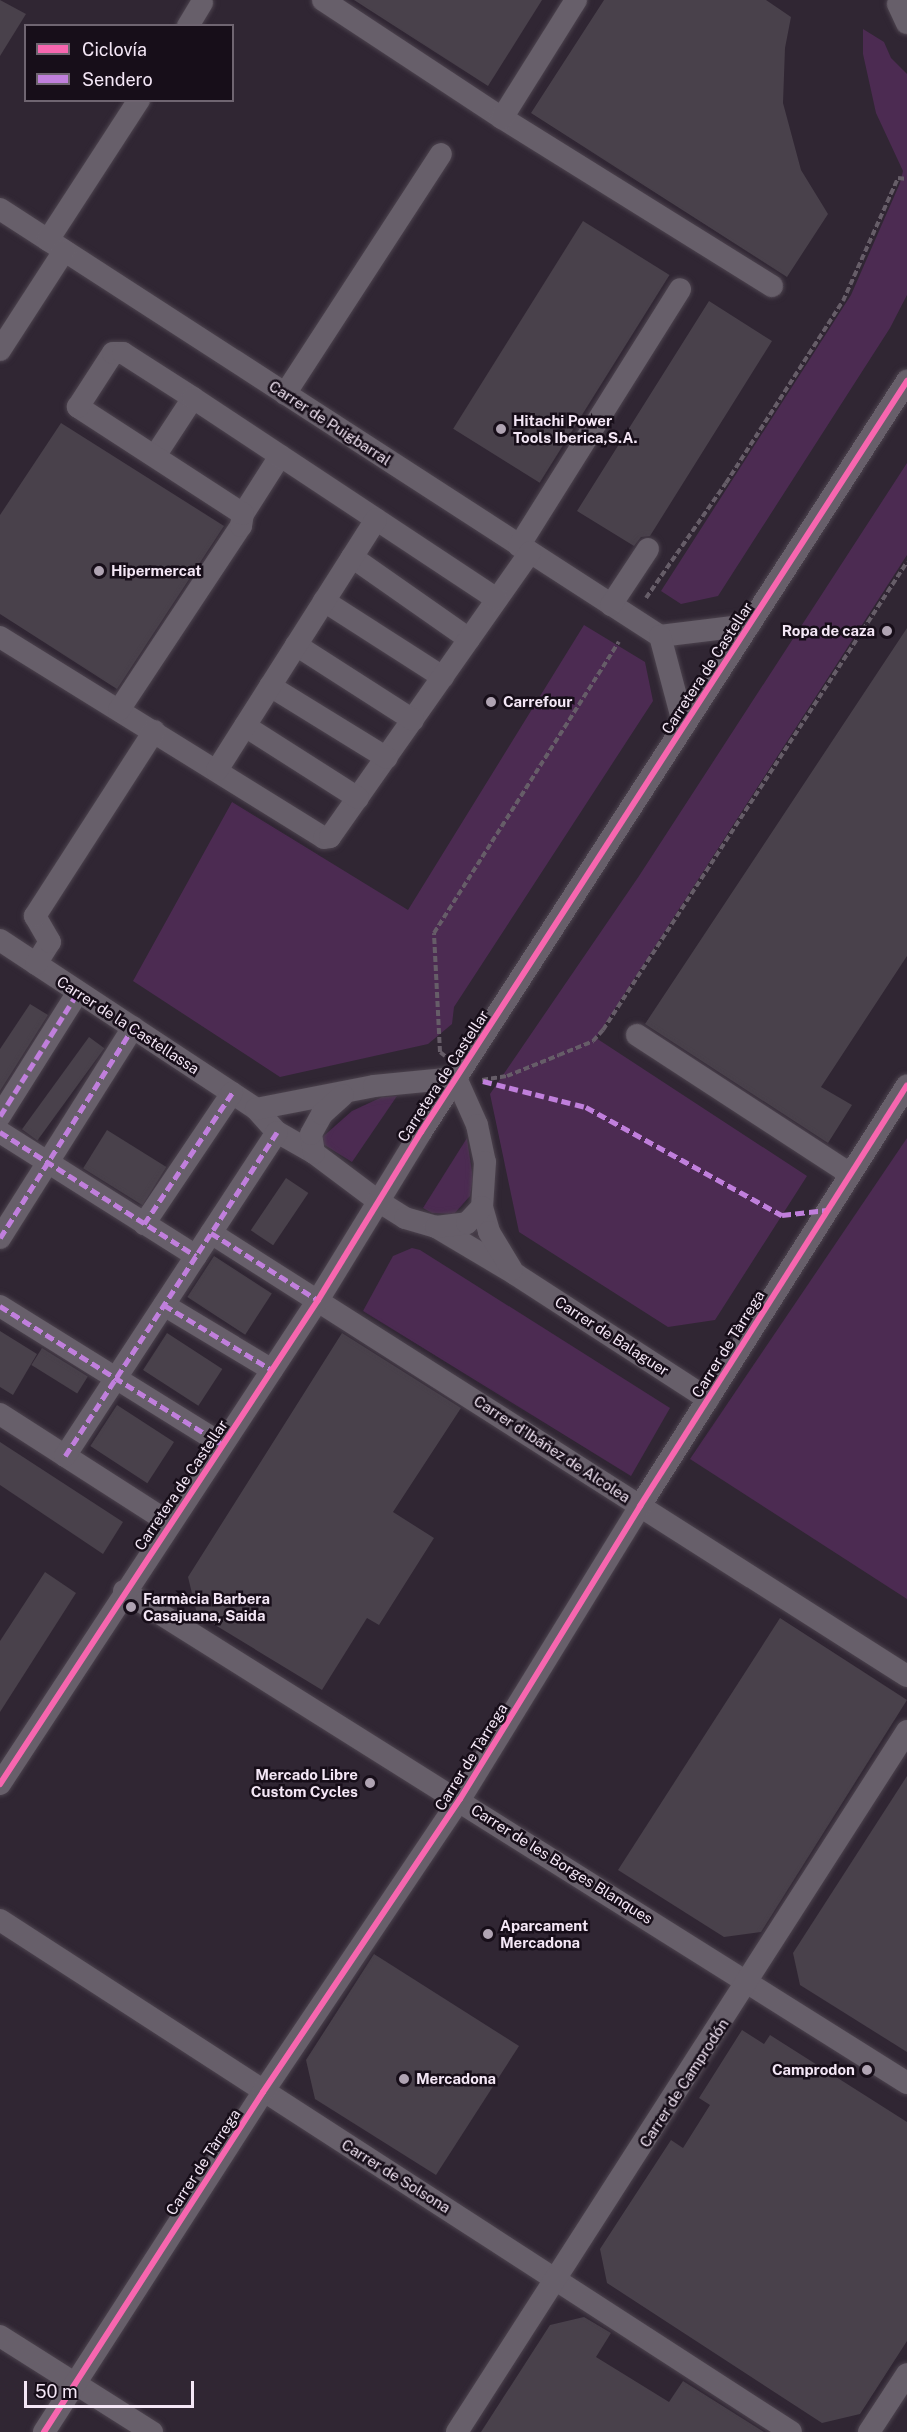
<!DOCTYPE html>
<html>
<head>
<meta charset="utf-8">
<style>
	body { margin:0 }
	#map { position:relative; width:907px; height:2432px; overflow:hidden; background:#302633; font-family:"Public Sans",sans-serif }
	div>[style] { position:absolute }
	.green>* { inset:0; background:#4c2b52 }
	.building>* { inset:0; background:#49414b; transform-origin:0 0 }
	.path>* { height:4px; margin-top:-2px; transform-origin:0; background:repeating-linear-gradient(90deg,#665d68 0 6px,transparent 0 9px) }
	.roads { filter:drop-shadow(0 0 2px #4c434e) drop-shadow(0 0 2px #4c434e) }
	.minor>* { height:22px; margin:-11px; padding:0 11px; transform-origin:11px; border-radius:11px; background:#675f6a }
	.quiet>* { height:4.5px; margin-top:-2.25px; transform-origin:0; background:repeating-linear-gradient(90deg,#c07fdc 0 9px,transparent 0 13.5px) }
	.cycleway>* { height:6px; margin:-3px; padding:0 3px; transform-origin:3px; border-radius:3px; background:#f766af }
	.dots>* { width:16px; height:16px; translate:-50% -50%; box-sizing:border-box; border:3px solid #170e19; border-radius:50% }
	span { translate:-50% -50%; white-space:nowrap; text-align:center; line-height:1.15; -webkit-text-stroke:5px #170e19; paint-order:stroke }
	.poi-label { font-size:15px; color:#f4e7f6; font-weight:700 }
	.left { translate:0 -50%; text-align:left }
	.right { translate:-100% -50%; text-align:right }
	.street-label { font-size:15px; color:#f4e7f6 }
	.legend { position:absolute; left:24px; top:24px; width:210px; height:78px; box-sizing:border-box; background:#170e19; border:2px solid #6f6571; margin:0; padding:8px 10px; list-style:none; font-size:18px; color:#f4e7f6 }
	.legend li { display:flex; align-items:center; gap:12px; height:30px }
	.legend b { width:30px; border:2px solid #6f6571 }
	.scale { position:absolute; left:24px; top:2381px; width:170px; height:27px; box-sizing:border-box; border:3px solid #f4e7f6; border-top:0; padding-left:8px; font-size:18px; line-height:21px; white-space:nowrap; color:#f4e7f6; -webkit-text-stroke:4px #170e19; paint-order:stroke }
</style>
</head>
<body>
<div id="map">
	<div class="green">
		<div style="clip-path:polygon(863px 29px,884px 42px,891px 58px,907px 74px,907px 295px,890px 328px,718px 596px,681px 604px,661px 591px,851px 295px,900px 183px,903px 171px,876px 113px,863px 54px)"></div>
		<div style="clip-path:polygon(907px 463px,907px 555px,596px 1038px,807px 1176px,715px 1320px,668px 1327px,519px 1232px,490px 1094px,639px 876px)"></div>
		<div style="clip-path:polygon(584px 625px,645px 662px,653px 701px,454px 1007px,452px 1024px,428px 1044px,280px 1077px,133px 981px,232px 802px,408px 910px)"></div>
		<div style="clip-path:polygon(397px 1096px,352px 1162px,318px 1141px,352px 1111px,382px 1097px)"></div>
		<div style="clip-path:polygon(467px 1138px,473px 1179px,470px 1196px,454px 1214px,432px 1213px,423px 1208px)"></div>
		<div style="clip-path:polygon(907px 1138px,907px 1599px,690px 1459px)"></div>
		<div style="clip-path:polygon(412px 1248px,420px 1250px,670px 1408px,631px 1476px,363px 1311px,393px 1256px)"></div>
	</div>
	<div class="building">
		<div style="clip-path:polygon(0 0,26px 14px,0 56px)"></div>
		<div style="clip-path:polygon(354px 0,542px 0,488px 86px)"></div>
		<div style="clip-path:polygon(604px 0,766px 0,791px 17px,785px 48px,783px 103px,801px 170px,828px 214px,787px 277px,531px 113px)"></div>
		<div style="left:583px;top:221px;width:102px;height:245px;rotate:32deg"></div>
		<div style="clip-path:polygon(709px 301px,772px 341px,650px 536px,641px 537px,634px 546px,577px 511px)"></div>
		<div style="clip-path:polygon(61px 423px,224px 526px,117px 689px,0 614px,0 515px)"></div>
		<div style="clip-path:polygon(907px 628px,907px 956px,821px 1087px,852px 1105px,828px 1143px,645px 1024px)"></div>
		<div style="clip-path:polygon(30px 1004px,48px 1015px,0 1091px,0 1049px)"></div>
		<div style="left:89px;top:1037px;width:19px;height:114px;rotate:36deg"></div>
		<div style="left:107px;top:1130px;width:70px;height:45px;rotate:32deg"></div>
		<div style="left:286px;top:1178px;width:27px;height:63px;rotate:34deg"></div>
		<div style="left:214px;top:1256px;width:69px;height:49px;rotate:33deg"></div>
		<div style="clip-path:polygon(0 1331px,37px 1354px,13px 1395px,0 1387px)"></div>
		<div style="left:167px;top:1333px;width:66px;height:44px;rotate:33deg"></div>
		<div style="clip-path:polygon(342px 1333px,461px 1408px,393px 1512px,434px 1538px,379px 1625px,367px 1618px,322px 1690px,197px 1614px,188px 1577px)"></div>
		<div style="left:42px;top:1348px;width:54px;height:20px;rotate:32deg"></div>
		<div style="left:117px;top:1405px;width:68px;height:49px;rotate:33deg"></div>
		<div style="clip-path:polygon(0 1442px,123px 1522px,103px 1554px,0 1485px)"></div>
		<div style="clip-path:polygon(45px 1572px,76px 1593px,0 1712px,0 1641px)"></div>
		<div style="clip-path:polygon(780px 1618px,907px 1700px,761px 1932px,724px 1937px,618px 1870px)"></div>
		<div style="clip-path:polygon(907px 1776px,907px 2052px,800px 1985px,793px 1953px)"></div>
		<div style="clip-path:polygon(374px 1954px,519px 2046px,436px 2175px,315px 2099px,306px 2060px)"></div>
		<div style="clip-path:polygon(742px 2030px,764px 2044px,770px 2035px,907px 2122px,907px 2341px,860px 2414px,822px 2423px,607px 2283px,600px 2249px,671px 2140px,683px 2148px,710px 2105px,699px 2098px)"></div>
		<div style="clip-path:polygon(584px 2317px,611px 2333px,596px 2357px,669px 2402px,683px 2381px,764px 2432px,481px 2432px,550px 2325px)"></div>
	</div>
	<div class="path">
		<div style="left:646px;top:598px;width:140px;rotate:-55.2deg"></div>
		<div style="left:726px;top:483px;width:216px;rotate:-57.3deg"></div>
		<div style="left:843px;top:301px;width:135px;rotate:-65.9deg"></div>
		<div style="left:898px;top:178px;width:9px;rotate:6deg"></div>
		<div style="left:445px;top:1056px;width:6px;rotate:-141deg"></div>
		<div style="left:440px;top:1052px;width:119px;rotate:-92.9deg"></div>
		<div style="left:434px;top:933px;width:345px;rotate:-57.6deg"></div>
		<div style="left:482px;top:1080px;width:25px;rotate:-9deg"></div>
		<div style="left:507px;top:1076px;width:56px;rotate:-22deg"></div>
		<div style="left:559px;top:1055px;width:37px;rotate:-22deg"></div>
		<div style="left:593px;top:1041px;width:15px;rotate:-48deg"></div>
		<div style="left:603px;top:1030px;width:558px;rotate:-56.99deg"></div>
	</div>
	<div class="roads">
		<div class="minor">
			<div style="left:323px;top:0;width:214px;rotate:33.4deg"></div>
			<div style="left:502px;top:118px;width:318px;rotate:31.9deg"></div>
			<div style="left:898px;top:4px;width:21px;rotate:65deg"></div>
			<div style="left:188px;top:26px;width:27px;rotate:-59deg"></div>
			<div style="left:502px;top:118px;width:139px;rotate:-57.9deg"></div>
			<div style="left:0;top:209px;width:786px;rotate:32.9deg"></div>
			<div style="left:660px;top:636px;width:90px;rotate:-7deg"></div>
			<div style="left:48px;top:240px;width:167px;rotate:-57deg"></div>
			<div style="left:0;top:350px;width:118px;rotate:-57.1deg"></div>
			<div style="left:285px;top:394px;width:286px;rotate:-57deg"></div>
			<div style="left:155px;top:456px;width:69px;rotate:-56.8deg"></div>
			<div style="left:243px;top:514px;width:69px;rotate:-57.5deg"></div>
			<div style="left:519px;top:546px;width:303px;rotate:-57.9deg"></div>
			<div style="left:352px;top:557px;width:143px;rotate:35deg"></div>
			<div style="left:324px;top:601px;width:141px;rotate:32.6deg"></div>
			<div style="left:611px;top:605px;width:67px;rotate:-56.5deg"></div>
			<div style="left:660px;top:636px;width:93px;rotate:75.1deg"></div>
			<div style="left:0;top:637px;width:381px;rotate:31.8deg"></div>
			<div style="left:324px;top:838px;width:6px;rotate:-9deg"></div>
			<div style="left:330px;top:837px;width:348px;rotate:-54.9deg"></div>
			<div style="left:296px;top:645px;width:139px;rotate:32.7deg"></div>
			<div style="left:270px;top:686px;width:137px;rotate:31.6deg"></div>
			<div style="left:119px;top:710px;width:221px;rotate:-56.5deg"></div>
			<div style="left:241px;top:526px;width:12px;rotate:-81deg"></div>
			<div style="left:243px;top:514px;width:197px;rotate:-147deg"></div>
			<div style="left:78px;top:407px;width:64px;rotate:-57.1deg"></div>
			<div style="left:113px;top:353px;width:10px"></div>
			<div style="left:123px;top:353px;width:83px;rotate:32.7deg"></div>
			<div style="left:193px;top:398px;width:364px;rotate:33.5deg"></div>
			<div style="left:245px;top:726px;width:134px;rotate:32.5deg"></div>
			<div style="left:217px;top:770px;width:297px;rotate:-57.6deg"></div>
			<div style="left:0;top:940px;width:307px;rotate:33.4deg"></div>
			<div style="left:256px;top:1109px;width:31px;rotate:48deg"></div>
			<div style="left:277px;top:1132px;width:43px;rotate:29.6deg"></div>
			<div style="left:314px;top:1153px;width:80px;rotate:36.9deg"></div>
			<div style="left:378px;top:1201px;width:32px;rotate:32deg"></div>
			<div style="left:405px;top:1218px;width:32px;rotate:16deg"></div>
			<div style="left:436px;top:1227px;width:92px;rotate:30.7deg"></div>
			<div style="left:515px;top:1274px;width:230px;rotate:32.9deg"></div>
			<div style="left:36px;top:964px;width:26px;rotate:-58deg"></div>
			<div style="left:50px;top:942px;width:30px;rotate:-120deg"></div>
			<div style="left:35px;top:916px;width:220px;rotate:-57.2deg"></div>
			<div style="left:637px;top:1035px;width:254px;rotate:33.1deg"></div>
			<div style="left:456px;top:1078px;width:51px;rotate:65.9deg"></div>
			<div style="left:477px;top:1125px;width:38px;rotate:78deg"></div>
			<div style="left:485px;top:1162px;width:45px;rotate:93.8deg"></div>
			<div style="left:482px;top:1207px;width:26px;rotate:74deg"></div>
			<div style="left:489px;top:1232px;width:44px;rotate:58.8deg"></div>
			<div style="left:256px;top:1109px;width:120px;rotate:-11deg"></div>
			<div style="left:374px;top:1086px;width:82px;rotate:-5.6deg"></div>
			<div style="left:0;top:1116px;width:146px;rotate:-57.8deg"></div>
			<div style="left:0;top:1132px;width:232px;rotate:32.3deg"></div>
			<div style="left:314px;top:1153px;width:19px;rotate:-99deg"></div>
			<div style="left:311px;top:1134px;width:23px;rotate:-61deg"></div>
			<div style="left:322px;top:1114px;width:28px;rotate:-42deg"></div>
			<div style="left:144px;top:1224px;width:158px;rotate:-56.1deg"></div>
			<div style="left:436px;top:1227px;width:31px;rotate:-7deg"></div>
			<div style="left:467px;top:1223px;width:22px;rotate:-47deg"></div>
			<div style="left:211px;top:1233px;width:825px;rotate:32.48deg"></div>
			<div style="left:0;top:1238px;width:249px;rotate:-57.7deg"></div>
			<div style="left:164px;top:1305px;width:126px;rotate:31deg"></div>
			<div style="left:0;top:1306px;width:261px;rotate:31.9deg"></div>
			<div style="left:0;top:1414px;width:202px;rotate:32.7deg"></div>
			<div style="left:65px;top:1456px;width:387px;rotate:-56.8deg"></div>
			<div style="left:124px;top:1591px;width:925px;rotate:32.14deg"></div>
			<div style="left:0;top:1784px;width:579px;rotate:-56.69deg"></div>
			<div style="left:318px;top:1300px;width:197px;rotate:-58.5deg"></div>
			<div style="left:421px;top:1132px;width:895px;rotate:-57.09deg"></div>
			<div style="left:0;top:1920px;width:942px;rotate:32.91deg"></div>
			<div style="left:0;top:2336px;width:180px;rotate:32.3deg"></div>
			<div style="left:44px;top:2432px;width:404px;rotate:-57.2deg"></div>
			<div style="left:263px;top:2092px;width:353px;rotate:-56.1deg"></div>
			<div style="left:460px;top:1799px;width:344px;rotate:-58.4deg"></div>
			<div style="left:640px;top:1506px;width:498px;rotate:-57.6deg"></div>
			<div style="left:457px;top:2432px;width:833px;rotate:-57.3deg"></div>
			<div style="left:869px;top:2432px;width:69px;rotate:-56.8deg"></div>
		</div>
	</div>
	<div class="quiet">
		<div style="left:483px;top:1081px;width:106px;rotate:14.2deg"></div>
		<div style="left:586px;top:1107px;width:224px;rotate:28.9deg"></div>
		<div style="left:782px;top:1215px;width:45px;rotate:-6.3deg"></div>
		<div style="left:0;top:1116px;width:146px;rotate:-57.8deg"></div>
		<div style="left:0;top:1132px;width:232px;rotate:32.3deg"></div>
		<div style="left:144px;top:1224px;width:158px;rotate:-56.1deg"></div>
		<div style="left:211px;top:1233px;width:126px;rotate:32.1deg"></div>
		<div style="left:0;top:1238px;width:249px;rotate:-57.7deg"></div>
		<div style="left:164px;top:1305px;width:126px;rotate:31deg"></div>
		<div style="left:0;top:1306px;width:261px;rotate:31.9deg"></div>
		<div style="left:65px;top:1456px;width:387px;rotate:-56.8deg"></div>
	</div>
	<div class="cycleway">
		<div style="left:0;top:1784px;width:579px;rotate:-56.69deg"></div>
		<div style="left:318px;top:1300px;width:197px;rotate:-58.5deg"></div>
		<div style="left:421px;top:1132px;width:895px;rotate:-57.09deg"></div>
		<div style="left:44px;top:2432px;width:404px;rotate:-57.2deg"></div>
		<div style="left:263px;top:2092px;width:353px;rotate:-56.1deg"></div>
		<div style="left:460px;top:1799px;width:344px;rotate:-58.4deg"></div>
		<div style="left:640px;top:1506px;width:498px;rotate:-57.6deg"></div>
	</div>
	<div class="dots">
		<div style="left:501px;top:429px;background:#afa3b2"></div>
		<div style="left:99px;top:571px;background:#afa3b2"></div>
		<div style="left:887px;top:631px;background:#afa3b2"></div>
		<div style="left:491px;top:702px;background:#afa3b2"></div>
		<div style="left:131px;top:1607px;background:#afa3b2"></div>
		<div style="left:370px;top:1783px;background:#afa3b2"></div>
		<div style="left:488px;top:1934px;background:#afa3b2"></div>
		<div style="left:867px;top:2070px;background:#afa3b2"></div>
		<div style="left:404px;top:2079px;background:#afa3b2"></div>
	</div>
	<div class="poi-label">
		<span class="left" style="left:513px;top:429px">Hitachi Power<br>Tools Iberica,S.A.</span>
		<span class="left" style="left:111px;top:571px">Hipermercat</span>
		<span class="right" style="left:875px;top:631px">Ropa de caza</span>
		<span class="left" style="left:503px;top:702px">Carrefour</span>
		<span class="left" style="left:143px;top:1607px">Farmàcia Barbera<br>Casajuana, Saida</span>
		<span class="right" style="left:358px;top:1783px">Mercado Libre<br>Custom Cycles</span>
		<span class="left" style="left:500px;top:1934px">Aparcament<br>Mercadona</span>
		<span class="right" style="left:855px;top:2070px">Camprodon</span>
		<span class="left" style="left:416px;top:2079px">Mercadona</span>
	</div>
	<div class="street-label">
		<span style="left:330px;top:423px;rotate:33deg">Carrer de Puigbarral</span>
		<span style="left:707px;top:668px;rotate:-57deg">Carretera de Castellar</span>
		<span style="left:128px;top:1025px;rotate:33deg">Carrer de la Castellassa</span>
		<span style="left:443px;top:1076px;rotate:-57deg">Carretera de Castellar</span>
		<span style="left:612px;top:1336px;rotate:33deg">Carrer de Balaguer</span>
		<span style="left:728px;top:1344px;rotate:-58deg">Carrer de Tàrrega</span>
		<span style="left:552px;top:1449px;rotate:33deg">Carrer d'Ibáñez de Alcolea</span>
		<span style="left:181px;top:1485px;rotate:-56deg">Carretera de Castellar</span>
		<span style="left:471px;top:1757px;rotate:-58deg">Carrer de Tàrrega</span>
		<span style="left:562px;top:1864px;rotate:32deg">Carrer de les Borges Blanques</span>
		<span style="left:684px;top:2083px;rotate:-57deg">Carrer de Camprodón</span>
		<span style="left:203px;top:2162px;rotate:-57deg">Carrer de Tàrrega</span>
		<span style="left:396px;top:2176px;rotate:32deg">Carrer de Solsona</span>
	</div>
	<ul class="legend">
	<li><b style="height:8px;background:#f766af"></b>Ciclovía</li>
	<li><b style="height:8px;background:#c07fdc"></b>Sendero</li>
	</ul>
	<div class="scale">50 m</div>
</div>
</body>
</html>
